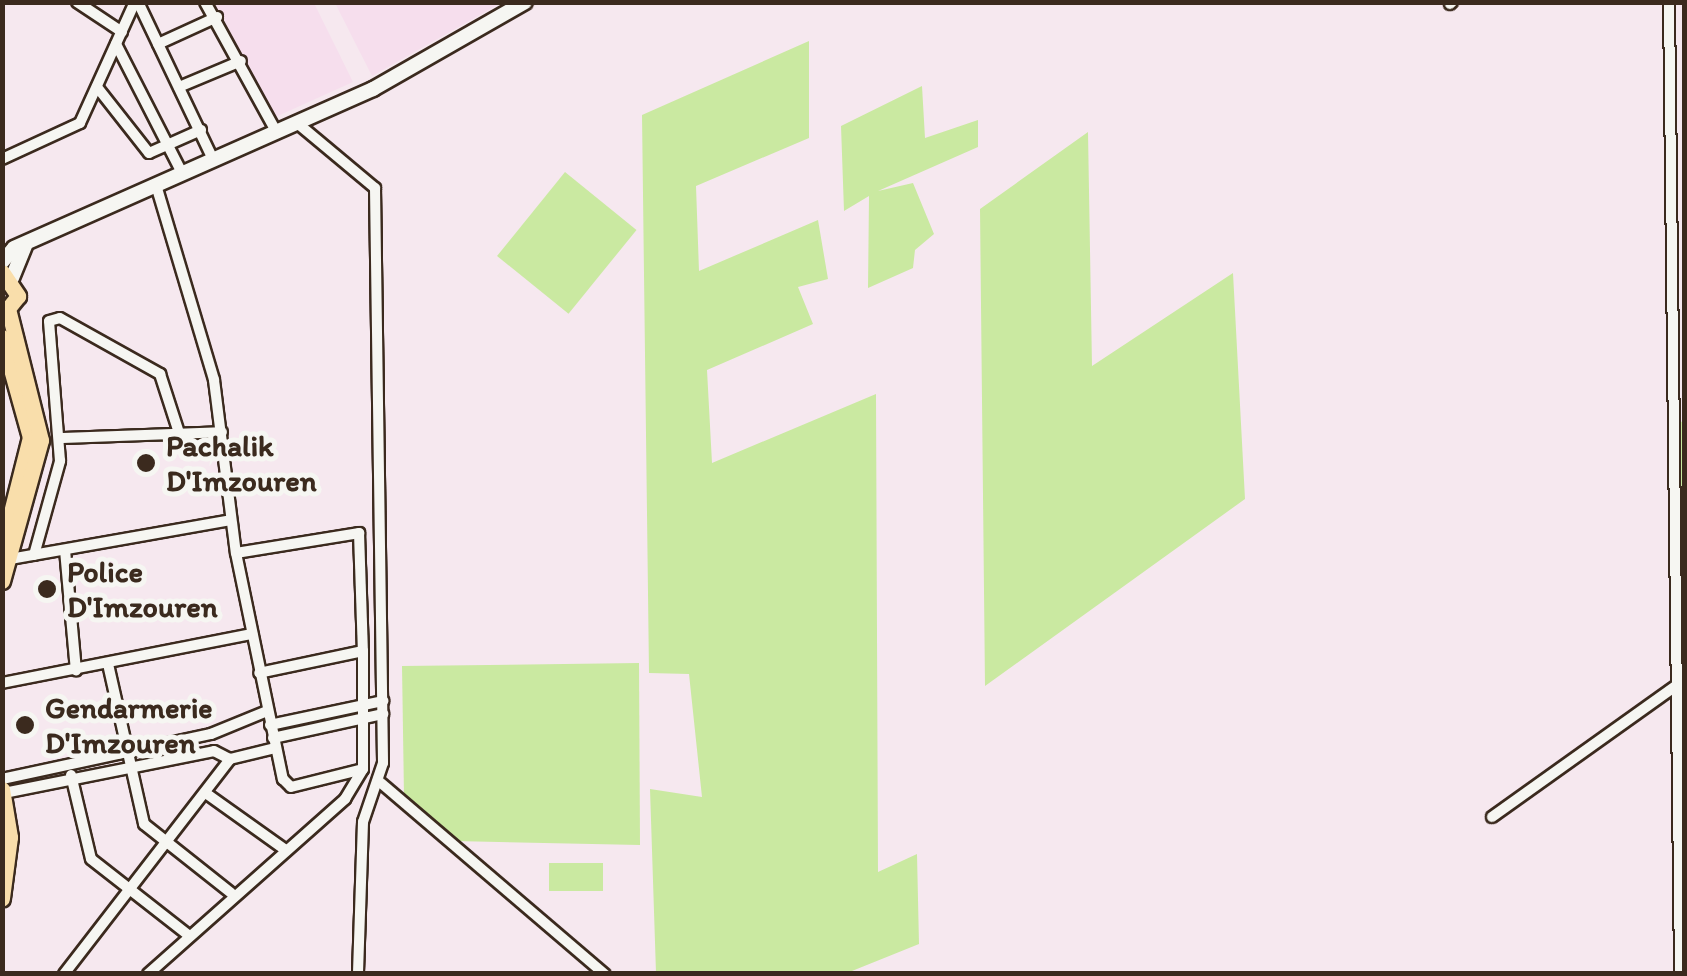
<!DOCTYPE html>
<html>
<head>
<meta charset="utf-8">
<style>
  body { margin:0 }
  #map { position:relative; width:1687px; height:976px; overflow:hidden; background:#f6e8ef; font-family:Itim,sans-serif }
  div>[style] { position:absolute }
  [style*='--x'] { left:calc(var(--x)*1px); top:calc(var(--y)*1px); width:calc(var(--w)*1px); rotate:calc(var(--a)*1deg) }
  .built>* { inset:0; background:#f6deed }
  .green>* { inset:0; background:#cae9a1; transform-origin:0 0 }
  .roads { filter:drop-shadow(2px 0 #3b2a1e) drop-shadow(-2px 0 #3b2a1e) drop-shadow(0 2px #3b2a1e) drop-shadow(0 -2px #3b2a1e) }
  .minor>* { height:10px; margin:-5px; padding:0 5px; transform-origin:5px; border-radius:5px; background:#f6f6f2 }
  .secondary>* { height:14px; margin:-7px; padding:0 7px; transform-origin:7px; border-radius:7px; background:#f6f6f2 }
  .trunk>* { height:15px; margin:-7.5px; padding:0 7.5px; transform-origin:7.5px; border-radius:7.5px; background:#f9deab }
  .dots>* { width:28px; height:28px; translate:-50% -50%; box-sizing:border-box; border:5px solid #f6f6f2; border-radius:50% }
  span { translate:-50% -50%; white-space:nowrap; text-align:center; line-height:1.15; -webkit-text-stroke:10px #f6f6f2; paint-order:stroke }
  .poi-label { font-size:30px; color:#3b2a1e; font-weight:700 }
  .left { translate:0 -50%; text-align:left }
  .frame { position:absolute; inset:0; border:5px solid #3b2a1e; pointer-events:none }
</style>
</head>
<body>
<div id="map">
  <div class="built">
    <div style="clip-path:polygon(205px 3px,314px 3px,353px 82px,271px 119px)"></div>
    <div style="clip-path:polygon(335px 3px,501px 3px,372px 76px)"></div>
  </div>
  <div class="green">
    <div style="clip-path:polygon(809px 41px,809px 138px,696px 186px,699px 271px,818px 220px,828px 279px,798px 287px,813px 324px,707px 370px,712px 463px,876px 394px,878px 872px,917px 854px,919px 944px,847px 973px,656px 973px,650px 789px,702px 797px,689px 674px,649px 673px,642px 115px)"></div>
    <div style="clip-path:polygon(922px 86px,925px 138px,978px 120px,978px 147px,878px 191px,913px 183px,934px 234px,915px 250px,913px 268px,868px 288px,869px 196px,844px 211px,841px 126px)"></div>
    <div style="clip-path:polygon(1088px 132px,1092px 366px,1233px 273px,1245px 499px,985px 686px,980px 209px)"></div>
    <div style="left:565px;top:172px;width:92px;height:108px;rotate:39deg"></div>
    <div style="clip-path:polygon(1684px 420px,1684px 735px,1678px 739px,1674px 427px)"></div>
    <div style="clip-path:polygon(639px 663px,640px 845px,454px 841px,404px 796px,402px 666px)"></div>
    <div style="left:603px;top:863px;width:28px;height:54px;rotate:90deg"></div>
  </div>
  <div class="roads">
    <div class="minor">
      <div style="--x:77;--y:2;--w:54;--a:33.7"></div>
      <div style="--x:138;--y:2;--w:174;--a:64.5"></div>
      <div style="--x:205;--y:2;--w:147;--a:61.2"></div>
      <div style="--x:1669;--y:2;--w:972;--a:89.35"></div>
      <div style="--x:1450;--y:4;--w:3;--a:-45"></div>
      <div style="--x:116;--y:44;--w:145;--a:62.9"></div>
      <div style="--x:158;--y:44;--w:65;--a:-24.6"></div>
      <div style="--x:97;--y:87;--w:84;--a:51.8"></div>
      <div style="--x:149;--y:153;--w:57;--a:-23.9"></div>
      <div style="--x:179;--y:87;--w:67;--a:-22.8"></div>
      <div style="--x:296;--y:122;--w:103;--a:39.9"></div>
      <div style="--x:375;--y:188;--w:575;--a:89.2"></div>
      <div style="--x:383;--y:763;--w:62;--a:108.7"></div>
      <div style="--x:363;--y:822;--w:152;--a:91.9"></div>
      <div style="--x:2;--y:159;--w:86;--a:-24.8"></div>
      <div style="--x:80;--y:123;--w:133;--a:-65.6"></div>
      <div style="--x:156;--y:185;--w:203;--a:73.4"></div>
      <div style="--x:214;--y:380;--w:174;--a:82.8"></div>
      <div style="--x:236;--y:553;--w:231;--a:78.3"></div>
      <div style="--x:283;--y:779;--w:11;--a:45"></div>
      <div style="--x:291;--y:787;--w:74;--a:-14"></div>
      <div style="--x:61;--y:438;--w:161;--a:-2.1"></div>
      <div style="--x:65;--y:550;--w:121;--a:84.8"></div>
      <div style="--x:236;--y:553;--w:125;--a:-9.2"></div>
      <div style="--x:359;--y:533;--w:118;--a:88.1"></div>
      <div style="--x:34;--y:555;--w:98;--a:-74.5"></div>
      <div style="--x:60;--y:461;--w:140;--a:-94.5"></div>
      <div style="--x:49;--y:321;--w:11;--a:-15"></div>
      <div style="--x:60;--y:318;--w:115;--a:29.2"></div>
      <div style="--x:160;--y:374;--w:62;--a:72.1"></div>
      <div style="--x:10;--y:559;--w:224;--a:-10"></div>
      <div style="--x:108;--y:664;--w:164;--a:77.3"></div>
      <div style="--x:144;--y:824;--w:111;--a:38.4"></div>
      <div style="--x:2;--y:683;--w:255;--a:-11.1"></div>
      <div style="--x:270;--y:725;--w:116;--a:-12"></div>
      <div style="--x:273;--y:738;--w:113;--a:-12.3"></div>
      <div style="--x:71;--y:775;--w:86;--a:76.6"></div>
      <div style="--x:91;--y:859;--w:122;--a:38"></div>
      <div style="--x:2;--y:779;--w:214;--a:-12.2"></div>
      <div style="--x:211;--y:734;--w:61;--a:-22.3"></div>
      <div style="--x:381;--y:783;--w:294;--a:40.5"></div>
      <div style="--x:4;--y:793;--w:214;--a:-11.3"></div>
      <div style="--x:214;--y:751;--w:18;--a:27"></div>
      <div style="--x:230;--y:759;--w:46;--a:-13.7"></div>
      <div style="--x:207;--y:794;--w:95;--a:35.5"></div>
      <div style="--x:1492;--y:817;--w:232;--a:-35.5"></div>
      <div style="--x:64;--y:974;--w:272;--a:-52.3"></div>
      <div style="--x:148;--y:974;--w:264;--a:-41.6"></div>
      <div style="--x:345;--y:799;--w:35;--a:-59"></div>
      <div style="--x:363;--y:769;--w:118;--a:-90"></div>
      <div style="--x:363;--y:651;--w:106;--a:168.1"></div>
    </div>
    <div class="secondary">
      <div style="--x:2;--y:262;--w:18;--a:-49"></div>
      <div style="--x:14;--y:248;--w:393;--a:-23.9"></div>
      <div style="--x:373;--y:89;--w:175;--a:-29.8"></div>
      <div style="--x:12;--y:278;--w:35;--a:-68"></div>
    </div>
    <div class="trunk">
      <div style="--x:2;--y:272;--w:29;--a:56"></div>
      <div style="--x:18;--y:296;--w:26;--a:129"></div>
      <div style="--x:2;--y:337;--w:104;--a:74.4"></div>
      <div style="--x:30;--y:437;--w:114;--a:104.2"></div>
      <div style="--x:2;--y:581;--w:146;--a:-74.5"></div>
      <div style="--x:41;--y:440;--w:131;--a:-104.1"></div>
      <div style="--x:2;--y:789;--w:49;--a:80.5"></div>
      <div style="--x:10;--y:837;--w:62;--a:97.5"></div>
    </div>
  </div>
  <div class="dots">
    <div style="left:146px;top:463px;background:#3b2a1e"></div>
    <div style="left:47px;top:589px;background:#3b2a1e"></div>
    <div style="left:25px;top:725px;background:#3b2a1e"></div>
  </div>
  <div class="poi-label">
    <span class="left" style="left:166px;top:463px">Pachalik<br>D'Imzouren</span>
    <span class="left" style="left:67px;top:589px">Police<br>D'Imzouren</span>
    <span class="left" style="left:45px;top:725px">Gendarmerie<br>D'Imzouren</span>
  </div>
  <div class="frame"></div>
</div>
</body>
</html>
